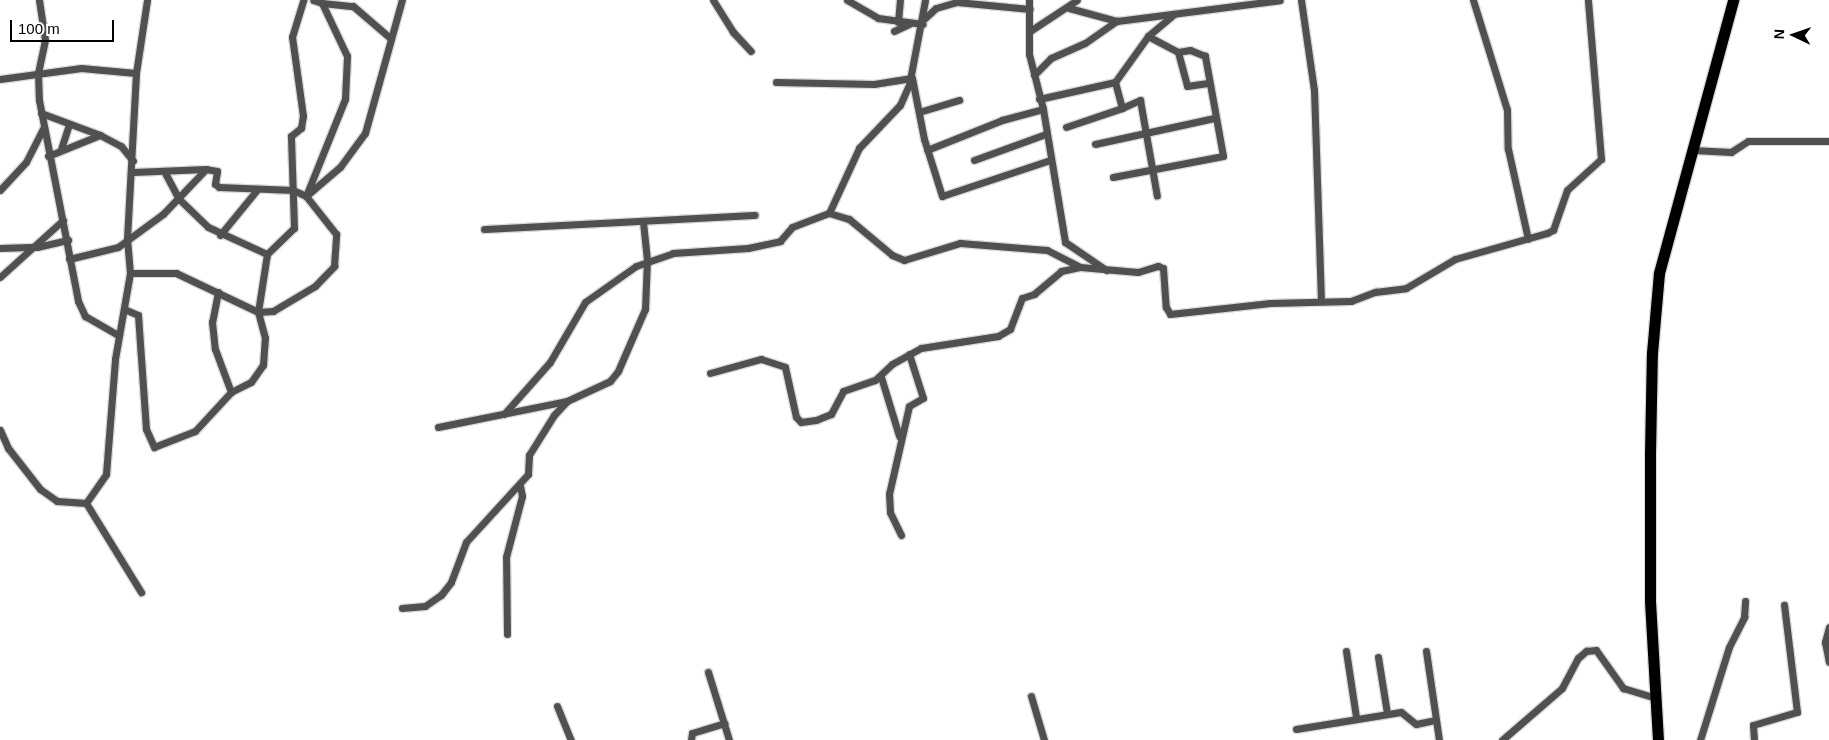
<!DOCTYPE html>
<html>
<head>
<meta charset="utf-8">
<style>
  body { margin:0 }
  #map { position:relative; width:1829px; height:740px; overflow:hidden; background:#fff; font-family:Helvetica,sans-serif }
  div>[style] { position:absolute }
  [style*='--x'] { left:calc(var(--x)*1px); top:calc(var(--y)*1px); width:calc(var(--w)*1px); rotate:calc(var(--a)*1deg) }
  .roads { filter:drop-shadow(1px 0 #dbdbdb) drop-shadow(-1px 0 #dbdbdb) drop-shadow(0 1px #dbdbdb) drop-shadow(0 -1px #dbdbdb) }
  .street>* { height:7px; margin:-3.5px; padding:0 3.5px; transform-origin:3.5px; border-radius:3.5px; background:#505050 }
  .primary>* { height:11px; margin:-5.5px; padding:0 5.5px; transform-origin:5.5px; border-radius:5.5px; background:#000 }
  span { translate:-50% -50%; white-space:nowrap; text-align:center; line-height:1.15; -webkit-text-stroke:4px #fff; paint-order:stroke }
  .north { position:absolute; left:1769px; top:10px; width:50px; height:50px; -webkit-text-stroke:4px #fff; paint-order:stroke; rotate:273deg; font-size:14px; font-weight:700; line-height:20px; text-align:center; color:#000 }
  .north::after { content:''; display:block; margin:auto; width:18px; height:22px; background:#000; clip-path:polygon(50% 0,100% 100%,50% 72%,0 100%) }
  .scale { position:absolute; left:10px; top:20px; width:104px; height:22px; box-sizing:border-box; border:2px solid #000; border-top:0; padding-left:6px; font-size:15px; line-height:18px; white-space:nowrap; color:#000; -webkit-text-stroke:4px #fff; paint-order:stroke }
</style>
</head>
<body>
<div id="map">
  <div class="roads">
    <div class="street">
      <div style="--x:39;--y:0;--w:40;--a:81.5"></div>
      <div style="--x:45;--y:40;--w:35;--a:102"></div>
      <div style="--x:38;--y:74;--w:26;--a:88"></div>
      <div style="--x:39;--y:100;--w:205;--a:79"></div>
      <div style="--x:78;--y:301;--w:17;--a:65"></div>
      <div style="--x:85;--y:316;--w:39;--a:30"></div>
      <div style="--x:713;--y:0;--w:38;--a:58"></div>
      <div style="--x:733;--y:32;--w:26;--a:47"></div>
      <div style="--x:847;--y:0;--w:36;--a:30"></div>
      <div style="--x:878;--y:18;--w:45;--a:7.6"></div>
      <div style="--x:1029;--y:0;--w:54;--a:90"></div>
      <div style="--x:1029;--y:54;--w:57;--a:75.7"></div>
      <div style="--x:1043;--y:109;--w:135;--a:80.6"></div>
      <div style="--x:1065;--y:242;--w:50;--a:34.3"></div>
      <div style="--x:1301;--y:0;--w:91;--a:81.8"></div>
      <div style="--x:1314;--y:90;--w:210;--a:88.1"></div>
      <div style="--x:1473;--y:0;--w:115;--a:72.8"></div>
      <div style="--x:1507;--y:110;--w:39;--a:89"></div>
      <div style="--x:1508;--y:149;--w:92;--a:77.5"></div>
      <div style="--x:322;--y:3;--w:31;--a:6"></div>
      <div style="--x:353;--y:6;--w:48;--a:40.7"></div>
      <div style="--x:1069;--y:8;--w:50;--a:15.2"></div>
      <div style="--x:924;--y:19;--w:16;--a:-43"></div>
      <div style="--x:936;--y:8;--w:22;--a:-16"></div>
      <div style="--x:957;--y:2;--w:73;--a:5.5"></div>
      <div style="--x:898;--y:22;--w:22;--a:-85"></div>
      <div style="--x:894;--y:31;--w:17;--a:-25"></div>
      <div style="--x:1030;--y:31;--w:56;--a:-33.4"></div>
      <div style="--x:1178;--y:52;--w:35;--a:75"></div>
      <div style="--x:1187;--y:86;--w:21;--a:-8"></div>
      <div style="--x:1034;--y:75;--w:24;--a:-45"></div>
      <div style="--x:1051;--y:58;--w:37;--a:-24"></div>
      <div style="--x:1085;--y:43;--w:39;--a:-35"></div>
      <div style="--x:1117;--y:21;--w:164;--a:-7.3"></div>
      <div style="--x:0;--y:79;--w:82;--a:-7.7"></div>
      <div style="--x:81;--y:68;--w:55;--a:5.2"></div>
      <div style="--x:776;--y:82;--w:98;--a:1.2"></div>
      <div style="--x:874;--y:84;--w:38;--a:-9"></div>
      <div style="--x:912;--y:78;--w:62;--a:78.9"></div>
      <div style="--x:924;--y:139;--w:60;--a:72.5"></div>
      <div style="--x:942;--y:196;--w:114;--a:-18.4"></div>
      <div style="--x:1115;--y:82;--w:27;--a:75"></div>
      <div style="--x:1122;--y:108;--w:20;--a:-24"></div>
      <div style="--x:1140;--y:100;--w:97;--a:80"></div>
      <div style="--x:1039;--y:99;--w:78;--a:-12.6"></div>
      <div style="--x:1115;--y:82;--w:57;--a:-54.3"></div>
      <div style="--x:1148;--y:36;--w:34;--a:-40"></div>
      <div style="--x:919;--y:112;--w:42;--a:-16.7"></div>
      <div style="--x:41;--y:113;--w:63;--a:20.4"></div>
      <div style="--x:100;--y:135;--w:24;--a:28"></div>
      <div style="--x:121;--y:146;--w:19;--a:51"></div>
      <div style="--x:1066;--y:127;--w:59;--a:-18.7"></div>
      <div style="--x:1095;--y:144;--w:122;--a:-12.3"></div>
      <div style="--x:61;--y:149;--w:26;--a:-72"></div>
      <div style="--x:927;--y:150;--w:81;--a:-21.8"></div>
      <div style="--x:1002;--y:120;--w:42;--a:-15"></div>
      <div style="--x:1693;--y:150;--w:38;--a:3"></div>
      <div style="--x:1731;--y:152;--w:20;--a:-33"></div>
      <div style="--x:1748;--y:141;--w:81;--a:0"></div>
      <div style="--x:48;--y:156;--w:56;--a:-22"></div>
      <div style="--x:974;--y:160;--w:77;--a:-19.9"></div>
      <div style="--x:164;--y:171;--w:32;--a:62"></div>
      <div style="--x:179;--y:199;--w:40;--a:44"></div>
      <div style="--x:208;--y:227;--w:65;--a:24.6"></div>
      <div style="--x:1113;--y:177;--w:112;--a:-10.8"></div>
      <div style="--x:1223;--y:156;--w:102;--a:-100.2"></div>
      <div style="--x:1205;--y:56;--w:16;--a:-158"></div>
      <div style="--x:1190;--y:50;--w:12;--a:171"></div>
      <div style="--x:1178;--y:52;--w:34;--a:-152"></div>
      <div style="--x:0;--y:190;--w:38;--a:-47"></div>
      <div style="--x:26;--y:162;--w:38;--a:-63"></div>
      <div style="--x:306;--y:196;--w:45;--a:-40.5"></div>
      <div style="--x:340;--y:167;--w:42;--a:-53.7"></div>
      <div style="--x:365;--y:133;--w:138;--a:-74.5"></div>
      <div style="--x:306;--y:196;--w:105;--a:-68.1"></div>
      <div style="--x:345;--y:99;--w:43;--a:-87.3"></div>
      <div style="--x:347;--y:56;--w:59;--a:-115.3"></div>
      <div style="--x:322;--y:3;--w:9;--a:-162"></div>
      <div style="--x:829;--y:213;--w:21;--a:17"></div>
      <div style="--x:849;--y:219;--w:56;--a:39.9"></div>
      <div style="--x:892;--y:255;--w:13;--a:23"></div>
      <div style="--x:904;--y:260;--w:59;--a:-16.9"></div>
      <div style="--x:960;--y:243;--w:87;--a:4.6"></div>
      <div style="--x:1047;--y:250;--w:37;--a:27"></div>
      <div style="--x:484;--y:229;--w:271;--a:-3"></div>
      <div style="--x:220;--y:235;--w:57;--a:-50.7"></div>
      <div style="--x:0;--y:248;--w:37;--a:-2"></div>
      <div style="--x:37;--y:247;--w:32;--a:-13"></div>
      <div style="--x:69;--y:259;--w:50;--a:-13.8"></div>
      <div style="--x:118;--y:247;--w:56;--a:-36.3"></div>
      <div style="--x:163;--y:214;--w:62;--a:-46.3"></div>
      <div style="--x:130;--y:273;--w:46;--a:0"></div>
      <div style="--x:176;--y:273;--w:91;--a:25.4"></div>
      <div style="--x:258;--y:312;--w:15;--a:-4"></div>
      <div style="--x:273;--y:311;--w:49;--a:-30.8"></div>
      <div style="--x:315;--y:286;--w:28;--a:-46"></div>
      <div style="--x:334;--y:266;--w:32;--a:-86"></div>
      <div style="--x:336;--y:234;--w:48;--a:-128.3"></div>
      <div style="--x:306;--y:196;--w:14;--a:-155"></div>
      <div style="--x:293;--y:190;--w:74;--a:-177.7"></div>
      <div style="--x:219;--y:187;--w:5;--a:-143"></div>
      <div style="--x:215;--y:184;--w:13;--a:-81"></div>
      <div style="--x:217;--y:171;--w:11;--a:-170"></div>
      <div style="--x:206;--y:169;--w:73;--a:177.6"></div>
      <div style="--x:0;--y:277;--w:85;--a:-42.1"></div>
      <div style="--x:218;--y:292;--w:31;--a:101"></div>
      <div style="--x:212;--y:322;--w:27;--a:84"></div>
      <div style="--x:215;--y:349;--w:46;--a:69.6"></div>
      <div style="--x:124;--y:309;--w:15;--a:23"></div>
      <div style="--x:138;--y:315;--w:114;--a:86"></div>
      <div style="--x:146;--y:429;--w:20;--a:66"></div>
      <div style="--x:154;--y:447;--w:44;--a:-21.3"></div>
      <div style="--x:195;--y:431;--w:53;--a:-47.3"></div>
      <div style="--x:231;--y:392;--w:22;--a:-27"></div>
      <div style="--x:251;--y:382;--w:21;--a:-55"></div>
      <div style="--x:263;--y:365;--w:27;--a:-86"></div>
      <div style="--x:265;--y:338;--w:27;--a:-105"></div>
      <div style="--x:258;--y:312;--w:59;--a:-81.2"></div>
      <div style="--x:267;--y:254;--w:37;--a:-44"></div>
      <div style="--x:294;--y:228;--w:92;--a:-91.9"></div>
      <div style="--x:291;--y:136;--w:13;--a:-39"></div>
      <div style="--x:301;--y:128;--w:12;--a:-81"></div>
      <div style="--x:303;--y:116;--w:80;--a:-97.9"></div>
      <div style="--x:292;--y:37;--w:39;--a:-73"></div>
      <div style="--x:710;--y:373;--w:53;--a:-15.4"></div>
      <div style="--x:761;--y:359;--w:25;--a:18"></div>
      <div style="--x:785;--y:367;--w:51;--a:77.6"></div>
      <div style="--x:796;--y:417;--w:7;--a:45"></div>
      <div style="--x:801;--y:422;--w:15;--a:-8"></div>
      <div style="--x:816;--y:420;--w:16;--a:-22"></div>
      <div style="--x:831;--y:414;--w:26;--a:-62"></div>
      <div style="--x:843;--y:391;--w:34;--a:-19"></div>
      <div style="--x:875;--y:380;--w:23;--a:-43"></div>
      <div style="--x:892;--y:364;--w:33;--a:-29"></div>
      <div style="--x:921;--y:348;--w:78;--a:-8.9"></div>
      <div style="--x:998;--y:336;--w:14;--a:-30"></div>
      <div style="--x:1010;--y:329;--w:33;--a:-69"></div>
      <div style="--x:1022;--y:298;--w:13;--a:-18"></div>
      <div style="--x:1034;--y:294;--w:35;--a:-40"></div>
      <div style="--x:1061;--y:271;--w:19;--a:-12"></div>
      <div style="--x:1080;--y:267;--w:58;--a:4.9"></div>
      <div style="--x:1138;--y:272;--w:21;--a:-17"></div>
      <div style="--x:1158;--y:266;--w:5;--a:22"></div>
      <div style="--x:1163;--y:268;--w:39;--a:86"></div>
      <div style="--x:1166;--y:307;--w:8;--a:60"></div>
      <div style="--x:1170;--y:314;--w:101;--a:-6.3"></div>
      <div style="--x:1270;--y:303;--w:81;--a:-1.4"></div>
      <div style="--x:1351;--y:301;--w:26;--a:-21"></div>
      <div style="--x:1375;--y:292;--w:31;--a:-7"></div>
      <div style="--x:1406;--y:288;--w:57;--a:-30.6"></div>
      <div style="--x:1455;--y:259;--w:96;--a:-15.8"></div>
      <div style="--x:1547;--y:233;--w:7;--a:-27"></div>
      <div style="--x:1553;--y:230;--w:42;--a:-70.7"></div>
      <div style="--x:1567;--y:190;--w:46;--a:-42.4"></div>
      <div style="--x:1601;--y:159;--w:160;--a:-94.7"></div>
      <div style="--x:881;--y:377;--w:62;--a:73"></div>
      <div style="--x:504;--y:414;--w:69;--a:-48.5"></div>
      <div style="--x:550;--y:362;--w:69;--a:-59.7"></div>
      <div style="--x:585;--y:302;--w:62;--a:-35.2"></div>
      <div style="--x:636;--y:266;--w:39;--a:-19"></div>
      <div style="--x:673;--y:253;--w:75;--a:-3.8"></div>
      <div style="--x:748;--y:248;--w:33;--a:-12"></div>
      <div style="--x:780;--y:241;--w:18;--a:-49"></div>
      <div style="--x:792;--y:227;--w:40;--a:-21"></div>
      <div style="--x:829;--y:213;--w:72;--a:-65.2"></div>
      <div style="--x:859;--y:148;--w:59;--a:-46.4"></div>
      <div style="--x:900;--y:105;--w:22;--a:-66"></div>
      <div style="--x:909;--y:85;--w:86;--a:-79.3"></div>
      <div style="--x:438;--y:427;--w:132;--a:-11.4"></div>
      <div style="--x:0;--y:430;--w:20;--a:66"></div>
      <div style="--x:8;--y:448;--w:52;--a:52"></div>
      <div style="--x:40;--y:489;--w:21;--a:35"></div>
      <div style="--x:57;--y:501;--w:29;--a:4"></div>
      <div style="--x:86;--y:503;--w:105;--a:58.3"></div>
      <div style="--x:86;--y:503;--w:35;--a:-55"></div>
      <div style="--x:106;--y:474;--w:115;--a:-85.5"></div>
      <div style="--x:115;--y:359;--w:87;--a:-80.1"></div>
      <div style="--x:130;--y:273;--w:34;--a:-95"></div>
      <div style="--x:127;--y:239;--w:166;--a:-86.9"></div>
      <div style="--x:136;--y:73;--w:74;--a:-81.4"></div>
      <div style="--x:901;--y:535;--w:25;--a:-116"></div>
      <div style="--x:890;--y:512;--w:18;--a:-93"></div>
      <div style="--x:889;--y:494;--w:90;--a:-77.2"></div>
      <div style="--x:909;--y:406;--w:16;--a:-30"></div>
      <div style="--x:923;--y:398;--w:46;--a:-107.7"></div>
      <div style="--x:402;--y:608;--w:23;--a:-5"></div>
      <div style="--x:425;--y:606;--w:19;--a:-35"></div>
      <div style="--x:441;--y:595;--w:16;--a:-52"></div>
      <div style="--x:451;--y:582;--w:43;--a:-69.4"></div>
      <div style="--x:466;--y:542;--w:92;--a:-47.6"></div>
      <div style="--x:528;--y:474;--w:19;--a:-87"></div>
      <div style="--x:529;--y:455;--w:47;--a:-58"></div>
      <div style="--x:554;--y:415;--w:19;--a:-47"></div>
      <div style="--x:567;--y:401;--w:47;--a:-24.9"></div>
      <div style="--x:610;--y:381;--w:13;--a:-51"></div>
      <div style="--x:618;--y:371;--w:68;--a:-66.5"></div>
      <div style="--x:645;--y:309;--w:49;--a:-87.7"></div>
      <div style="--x:647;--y:260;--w:37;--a:-96"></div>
      <div style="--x:1829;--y:627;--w:16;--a:105"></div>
      <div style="--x:1825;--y:642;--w:20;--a:79"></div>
      <div style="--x:507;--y:634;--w:77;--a:-90.7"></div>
      <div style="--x:506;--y:557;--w:63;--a:-75.3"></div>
      <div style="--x:522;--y:496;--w:10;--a:-101"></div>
      <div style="--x:1346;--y:651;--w:67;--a:81.4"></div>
      <div style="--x:1426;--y:651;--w:90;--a:81.7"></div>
      <div style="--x:1378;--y:657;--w:57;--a:80.9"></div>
      <div style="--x:708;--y:672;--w:71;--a:72.8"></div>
      <div style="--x:1031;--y:696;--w:46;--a:73.5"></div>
      <div style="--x:557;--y:706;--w:37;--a:68"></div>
      <div style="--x:1296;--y:729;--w:106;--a:-9.2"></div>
      <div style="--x:1401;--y:712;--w:19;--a:39"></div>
      <div style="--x:1416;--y:724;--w:19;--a:-12"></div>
      <div style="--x:691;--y:740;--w:7;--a:-82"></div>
      <div style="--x:692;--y:733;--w:34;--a:-17"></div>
      <div style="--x:1502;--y:740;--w:79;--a:-40.9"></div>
      <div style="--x:1562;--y:688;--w:34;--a:-62"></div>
      <div style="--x:1578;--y:658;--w:11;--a:-41"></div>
      <div style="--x:1586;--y:651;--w:10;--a:-6"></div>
      <div style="--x:1596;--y:650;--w:47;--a:54.6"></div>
      <div style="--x:1623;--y:688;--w:34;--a:17"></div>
      <div style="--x:1700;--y:740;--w:97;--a:-72.7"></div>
      <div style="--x:1729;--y:647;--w:34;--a:-63"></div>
      <div style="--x:1744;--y:617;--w:16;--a:-86"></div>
      <div style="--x:1754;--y:740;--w:15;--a:-94"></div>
      <div style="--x:1753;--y:725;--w:46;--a:-16.5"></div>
      <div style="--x:1797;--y:712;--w:108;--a:-96.9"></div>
    </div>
    <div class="primary">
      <div style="--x:1658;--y:740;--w:140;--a:-93.3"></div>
      <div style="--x:1650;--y:600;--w:147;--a:-90"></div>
      <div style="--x:1650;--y:453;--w:100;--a:-88.9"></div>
      <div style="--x:1652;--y:353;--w:80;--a:-85"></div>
      <div style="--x:1659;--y:273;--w:283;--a:-74.8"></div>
    </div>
  </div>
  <div class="north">N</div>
  <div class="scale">100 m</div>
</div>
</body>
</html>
